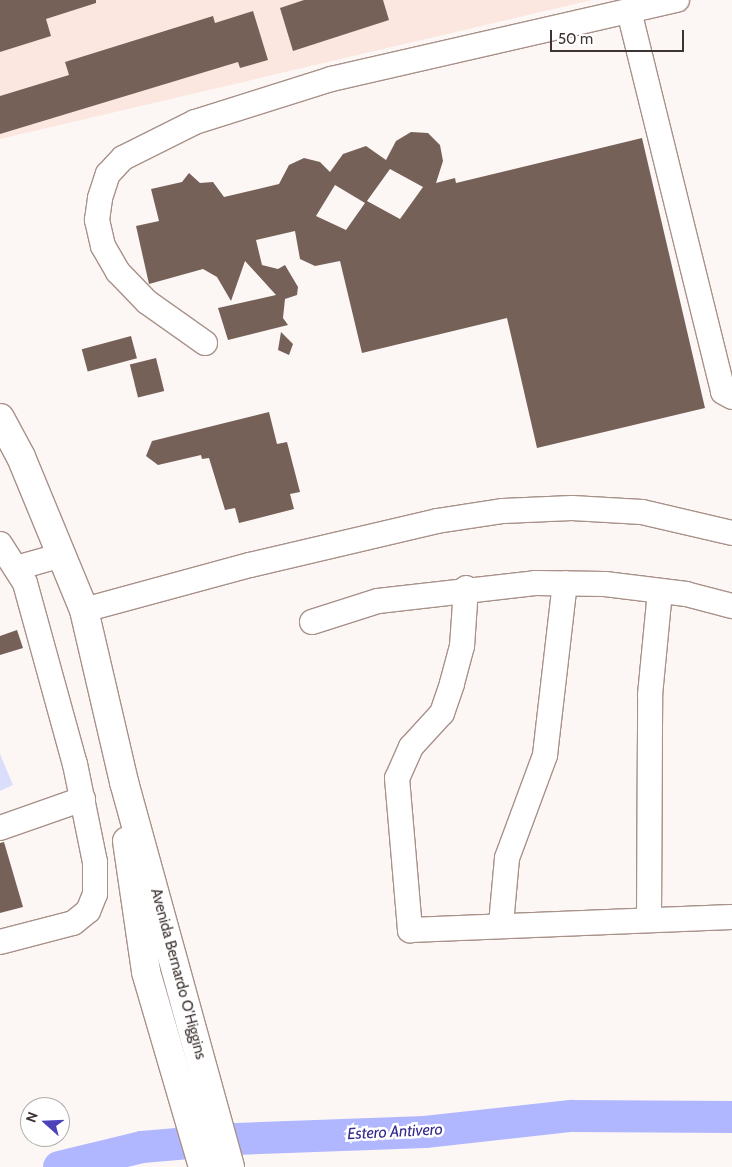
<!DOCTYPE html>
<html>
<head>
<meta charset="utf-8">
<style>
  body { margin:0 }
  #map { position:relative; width:732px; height:1167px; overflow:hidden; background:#fcf7f5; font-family:Cabin,sans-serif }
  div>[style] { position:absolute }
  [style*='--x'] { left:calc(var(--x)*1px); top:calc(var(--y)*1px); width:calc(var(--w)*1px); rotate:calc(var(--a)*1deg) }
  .built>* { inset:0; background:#fbe7df }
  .green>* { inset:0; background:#dadefa }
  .river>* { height:32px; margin:-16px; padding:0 16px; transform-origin:16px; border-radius:16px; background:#b1b7fe }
  .building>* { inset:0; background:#766159; transform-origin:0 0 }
  .roads { filter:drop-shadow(1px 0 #a89189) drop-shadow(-1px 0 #a89189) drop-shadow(0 1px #a89189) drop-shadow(0 -1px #a89189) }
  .minor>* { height:24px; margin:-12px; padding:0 12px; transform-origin:12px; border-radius:12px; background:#fff }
  .major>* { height:28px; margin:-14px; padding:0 14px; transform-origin:14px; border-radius:14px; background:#fff }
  span { translate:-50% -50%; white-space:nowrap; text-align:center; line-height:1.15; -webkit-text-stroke:5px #fff; paint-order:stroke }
  .street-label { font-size:15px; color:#3d3330 }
  .water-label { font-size:16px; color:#342b8c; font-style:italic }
  .north { position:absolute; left:20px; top:1097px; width:50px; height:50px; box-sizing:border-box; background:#fff; border:1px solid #b1adac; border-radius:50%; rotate:290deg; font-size:14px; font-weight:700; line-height:20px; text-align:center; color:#3d3330 }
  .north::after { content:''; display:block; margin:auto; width:18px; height:22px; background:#4c43ba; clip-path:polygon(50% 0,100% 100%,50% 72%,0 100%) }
  .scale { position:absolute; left:550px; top:30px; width:134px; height:22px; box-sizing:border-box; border:2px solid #3d3330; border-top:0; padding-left:6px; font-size:15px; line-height:18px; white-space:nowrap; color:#3d3330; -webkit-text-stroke:4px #fff; paint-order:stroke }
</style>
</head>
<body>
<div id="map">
  <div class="built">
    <div style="clip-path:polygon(0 0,592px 0,0 139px)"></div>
  </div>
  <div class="green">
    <div style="clip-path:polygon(0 754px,13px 785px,0 791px)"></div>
  </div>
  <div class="river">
    <div style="--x:59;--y:1167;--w:85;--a:-13.5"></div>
    <div style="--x:142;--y:1147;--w:94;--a:-4.9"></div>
    <div style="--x:236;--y:1139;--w:189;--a:-2.1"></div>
    <div style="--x:425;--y:1132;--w:147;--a:-6.3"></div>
    <div style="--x:571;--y:1116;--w:161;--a:0.4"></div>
  </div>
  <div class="building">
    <div style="clip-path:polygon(0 0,96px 0,96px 3px,46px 19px,51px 36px,0 52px)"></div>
    <div style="clip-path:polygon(304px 0,383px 0,389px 20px,293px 51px,280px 8px)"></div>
    <div style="clip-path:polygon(253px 11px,268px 60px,240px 68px,238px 62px,0 134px,0 96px,69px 75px,65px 62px,213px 16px,215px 23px)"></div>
    <div style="clip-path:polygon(evenodd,411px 132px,428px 133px,440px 145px,443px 161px,436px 183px,455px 178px,456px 183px,642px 138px,705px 408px,537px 448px,507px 318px,362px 353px,340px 261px,315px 266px,300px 259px,295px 231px,256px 240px,262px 265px,278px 269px,285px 265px,298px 287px,297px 295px,285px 299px,283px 318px,288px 325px,228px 340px,218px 308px,276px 295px,245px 261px,231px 301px,217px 277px,203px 269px,149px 284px,136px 226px,159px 221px,151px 189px,182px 182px,189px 173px,200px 183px,213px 182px,224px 197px,279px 184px,289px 165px,304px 158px,320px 162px,330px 172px,343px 154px,366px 146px,386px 160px,396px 141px,411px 132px,390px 169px,423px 187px,400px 219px,367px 201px,390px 169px,411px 132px,335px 185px,365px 203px,346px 230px,316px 216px,335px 185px)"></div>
    <div style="clip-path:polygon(281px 332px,293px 344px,289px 355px,278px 350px)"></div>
    <div style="left:131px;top:336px;width:23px;height:51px;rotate:75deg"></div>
    <div style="left:156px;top:358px;width:34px;height:27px;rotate:76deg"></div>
    <div style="clip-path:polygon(269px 412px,277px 444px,287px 442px,300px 492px,290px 494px,294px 509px,239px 523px,235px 508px,225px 510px,209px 458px,202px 459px,201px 455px,158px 465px,146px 456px,152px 441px)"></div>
    <div style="clip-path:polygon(17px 630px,23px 648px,0 655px,0 636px)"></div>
    <div style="clip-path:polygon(4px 842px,23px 907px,0 913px,0 843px)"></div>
  </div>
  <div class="roads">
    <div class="minor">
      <div style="--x:629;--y:11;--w:392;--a:76.1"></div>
      <div style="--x:723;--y:392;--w:10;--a:29"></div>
      <div style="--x:205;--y:343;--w:71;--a:-144.7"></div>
      <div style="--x:147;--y:302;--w:42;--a:-134"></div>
      <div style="--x:118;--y:272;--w:30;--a:-120"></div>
      <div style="--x:103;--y:246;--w:27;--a:-103"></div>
      <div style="--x:97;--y:220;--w:22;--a:-82"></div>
      <div style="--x:100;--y:198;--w:25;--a:-72"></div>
      <div style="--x:108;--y:174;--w:22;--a:-47"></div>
      <div style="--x:123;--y:158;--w:80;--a:-26.6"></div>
      <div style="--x:195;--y:122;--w:143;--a:-17.5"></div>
      <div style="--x:331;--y:79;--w:355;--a:-12.9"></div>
      <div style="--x:0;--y:544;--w:46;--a:57.3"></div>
      <div style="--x:25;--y:583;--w:188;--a:74.6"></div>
      <div style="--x:75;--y:764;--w:100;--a:78.5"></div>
      <div style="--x:95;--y:862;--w:32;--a:90"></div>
      <div style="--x:95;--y:894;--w:18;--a:112"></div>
      <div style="--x:88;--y:911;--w:19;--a:141"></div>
      <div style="--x:73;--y:923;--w:75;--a:165.4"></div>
      <div style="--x:16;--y:568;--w:48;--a:-15.8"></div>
      <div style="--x:466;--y:588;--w:58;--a:93.9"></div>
      <div style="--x:462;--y:646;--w:39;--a:105"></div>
      <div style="--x:452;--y:684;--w:31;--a:109"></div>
      <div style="--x:442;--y:713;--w:46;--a:132.4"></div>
      <div style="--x:411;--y:747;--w:34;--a:114"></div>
      <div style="--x:397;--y:778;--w:153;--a:85.1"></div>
      <div style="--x:410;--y:930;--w:322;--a:-2.3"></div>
      <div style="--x:84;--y:610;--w:172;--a:-15.2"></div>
      <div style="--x:250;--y:565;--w:192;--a:-13.2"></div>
      <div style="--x:437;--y:521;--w:67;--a:-8.6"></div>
      <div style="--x:503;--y:511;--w:69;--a:-2.5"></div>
      <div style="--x:572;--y:508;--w:70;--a:3.3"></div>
      <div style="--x:642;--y:512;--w:92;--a:13.1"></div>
      <div style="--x:312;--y:622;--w:69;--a:-17.7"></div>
      <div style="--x:378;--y:601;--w:158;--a:-6.5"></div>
      <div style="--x:535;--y:583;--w:70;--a:0.8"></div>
      <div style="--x:605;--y:584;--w:82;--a:7"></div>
      <div style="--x:686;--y:594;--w:48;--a:14.6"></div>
      <div style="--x:0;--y:828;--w:88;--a:-19.3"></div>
      <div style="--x:649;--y:919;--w:224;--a:-89.7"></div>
      <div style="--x:650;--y:695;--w:104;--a:-84.5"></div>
      <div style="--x:501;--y:924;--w:66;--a:-84.8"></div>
      <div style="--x:507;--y:858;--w:110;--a:-69.7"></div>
      <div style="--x:545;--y:755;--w:173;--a:-83.4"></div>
    </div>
    <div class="major">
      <div style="--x:0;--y:418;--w:44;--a:61.7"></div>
      <div style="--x:21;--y:457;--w:165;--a:67.6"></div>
      <div style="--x:84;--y:610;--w:177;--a:76.9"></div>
      <div style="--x:124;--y:782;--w:399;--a:74.6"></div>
      <div style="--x:127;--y:841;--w:132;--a:81.7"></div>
      <div style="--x:146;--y:972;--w:203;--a:73.7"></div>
    </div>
  </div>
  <div class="street-label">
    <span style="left:178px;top:974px;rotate:75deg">Avenida Bernardo O'Higgins</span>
  </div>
  <div class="water-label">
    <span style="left:395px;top:1132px;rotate:-3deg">Estero Antivero</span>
  </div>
  <div class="north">N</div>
  <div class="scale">50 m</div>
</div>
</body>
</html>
